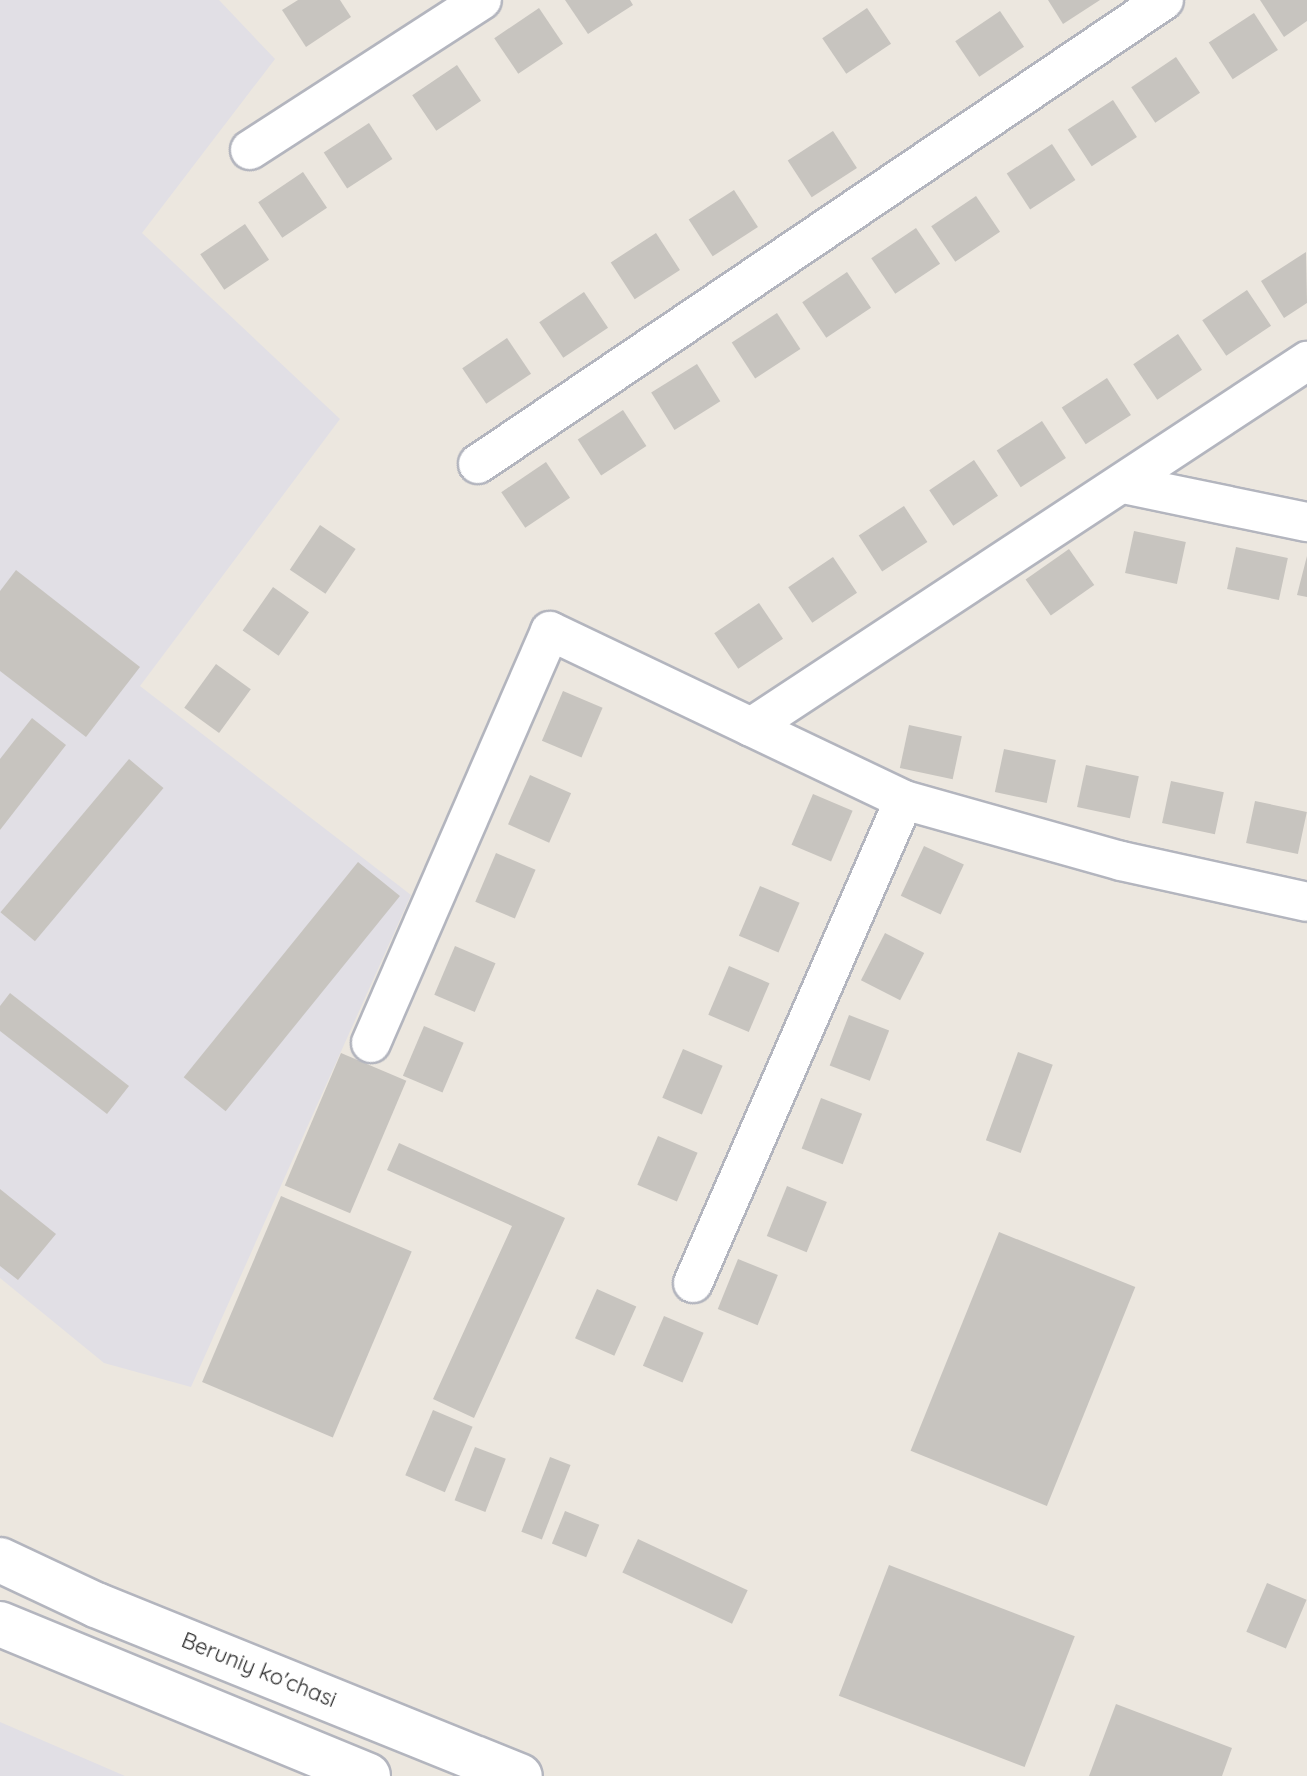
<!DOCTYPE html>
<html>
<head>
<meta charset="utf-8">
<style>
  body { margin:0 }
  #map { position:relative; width:1307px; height:1776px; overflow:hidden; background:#ece7df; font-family:Quicksand,sans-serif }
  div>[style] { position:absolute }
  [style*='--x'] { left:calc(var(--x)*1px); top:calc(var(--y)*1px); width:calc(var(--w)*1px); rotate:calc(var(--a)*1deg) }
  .industrial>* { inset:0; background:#e1dfe5 }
  .building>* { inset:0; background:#c7c4bf; transform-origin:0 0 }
  .roads { filter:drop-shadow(2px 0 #b3b5be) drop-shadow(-2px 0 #b3b5be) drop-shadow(0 2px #b3b5be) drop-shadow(0 -2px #b3b5be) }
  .street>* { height:38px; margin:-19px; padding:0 19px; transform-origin:19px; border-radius:19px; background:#fff }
  .secondary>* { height:44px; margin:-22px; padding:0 22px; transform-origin:22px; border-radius:22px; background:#fff }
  span { translate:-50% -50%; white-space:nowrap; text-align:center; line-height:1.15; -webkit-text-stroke:6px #fff; paint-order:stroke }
  .street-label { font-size:22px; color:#2c2c2c }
</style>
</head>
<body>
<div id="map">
  <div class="industrial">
    <div style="clip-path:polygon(0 0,219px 0,275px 59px,142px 233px,340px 419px,140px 686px,411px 895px,191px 1387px,104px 1363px,0 1278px)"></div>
    <div style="clip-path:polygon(0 1722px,125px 1776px,0 1776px)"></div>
  </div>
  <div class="building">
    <div style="clip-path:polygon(298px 0,340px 0,351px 17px,306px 47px,282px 10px)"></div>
    <div style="clip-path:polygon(565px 0,630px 0,633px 5px,588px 34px)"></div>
    <div style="clip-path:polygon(1048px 0,1100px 0,1063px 24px)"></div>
    <div style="clip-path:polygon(1260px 0,1307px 0,1307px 21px,1284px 37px)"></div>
    <div style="left:539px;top:8px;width:43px;height:54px;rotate:56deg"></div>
    <div style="left:867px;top:8px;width:43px;height:54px;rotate:56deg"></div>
    <div style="left:1000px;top:11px;width:43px;height:54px;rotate:56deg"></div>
    <div style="left:1254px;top:13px;width:44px;height:54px;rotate:57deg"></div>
    <div style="left:1176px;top:57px;width:43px;height:54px;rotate:56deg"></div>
    <div style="left:457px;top:65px;width:43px;height:54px;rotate:56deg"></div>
    <div style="left:1113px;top:100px;width:44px;height:54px;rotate:57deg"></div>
    <div style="left:369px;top:123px;width:43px;height:54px;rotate:57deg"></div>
    <div style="left:833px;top:131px;width:44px;height:54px;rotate:57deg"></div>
    <div style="left:1052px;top:144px;width:43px;height:54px;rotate:57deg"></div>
    <div style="left:303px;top:172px;width:43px;height:54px;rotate:56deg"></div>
    <div style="left:734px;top:190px;width:44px;height:54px;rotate:57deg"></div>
    <div style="left:976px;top:196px;width:43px;height:54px;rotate:56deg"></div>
    <div style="left:245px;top:224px;width:43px;height:54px;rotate:56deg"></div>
    <div style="left:916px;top:228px;width:43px;height:54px;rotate:56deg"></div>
    <div style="left:656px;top:233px;width:44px;height:54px;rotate:57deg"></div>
    <div style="clip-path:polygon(1306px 252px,1307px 303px,1284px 318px,1261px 281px)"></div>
    <div style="left:847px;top:272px;width:43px;height:54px;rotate:56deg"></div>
    <div style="left:1247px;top:290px;width:43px;height:54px;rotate:56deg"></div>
    <div style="left:584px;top:292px;width:43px;height:54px;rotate:56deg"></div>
    <div style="left:777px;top:313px;width:43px;height:54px;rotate:57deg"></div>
    <div style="left:1178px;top:334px;width:43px;height:54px;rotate:56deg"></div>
    <div style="left:507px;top:338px;width:43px;height:54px;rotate:56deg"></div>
    <div style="left:697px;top:364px;width:44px;height:54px;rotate:58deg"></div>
    <div style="left:1107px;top:378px;width:44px;height:54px;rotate:57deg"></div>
    <div style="left:623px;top:410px;width:43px;height:54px;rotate:57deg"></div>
    <div style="left:1042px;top:421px;width:44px;height:54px;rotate:57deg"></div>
    <div style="left:974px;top:460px;width:43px;height:54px;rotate:56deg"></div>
    <div style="left:546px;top:462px;width:43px;height:54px;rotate:56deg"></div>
    <div style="left:904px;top:506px;width:43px;height:54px;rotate:57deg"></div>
    <div style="left:320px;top:525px;width:43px;height:54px;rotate:34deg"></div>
    <div style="left:1134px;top:531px;width:53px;height:43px;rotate:12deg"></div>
    <div style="left:1236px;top:547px;width:53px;height:43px;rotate:12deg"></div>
    <div style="left:1069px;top:549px;width:44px;height:53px;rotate:55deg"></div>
    <div style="clip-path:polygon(1307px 556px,1307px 597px,1297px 595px)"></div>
    <div style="left:833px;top:557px;width:43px;height:54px;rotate:56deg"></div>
    <div style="clip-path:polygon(16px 570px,140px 667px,86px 737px,0 671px,0 591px)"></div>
    <div style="left:273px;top:587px;width:44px;height:53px;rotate:35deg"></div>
    <div style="left:759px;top:603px;width:43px;height:54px;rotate:56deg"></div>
    <div style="left:216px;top:664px;width:43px;height:54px;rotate:36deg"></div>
    <div style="left:563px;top:691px;width:43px;height:54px;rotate:23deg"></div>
    <div style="clip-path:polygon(32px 718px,66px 745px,0 830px,0 759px)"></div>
    <div style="left:909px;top:725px;width:54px;height:44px;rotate:12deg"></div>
    <div style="left:1004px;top:749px;width:53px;height:44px;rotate:12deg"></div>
    <div style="left:129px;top:759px;width:45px;height:200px;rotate:40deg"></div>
    <div style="left:1086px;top:765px;width:54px;height:43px;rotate:12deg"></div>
    <div style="left:530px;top:775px;width:45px;height:54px;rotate:24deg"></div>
    <div style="left:1171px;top:781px;width:54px;height:43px;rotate:12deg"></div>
    <div style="left:813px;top:794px;width:43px;height:55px;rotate:23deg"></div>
    <div style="left:1255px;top:801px;width:53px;height:43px;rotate:12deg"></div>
    <div style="left:924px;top:846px;width:44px;height:55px;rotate:25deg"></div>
    <div style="left:496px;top:853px;width:43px;height:53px;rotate:23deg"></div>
    <div style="left:358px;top:862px;width:54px;height:277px;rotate:39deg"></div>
    <div style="left:760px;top:886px;width:43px;height:54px;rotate:23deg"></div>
    <div style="left:885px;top:933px;width:44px;height:53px;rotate:27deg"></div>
    <div style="left:455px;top:946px;width:44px;height:53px;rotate:23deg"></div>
    <div style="left:729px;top:966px;width:44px;height:53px;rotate:23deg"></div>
    <div style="clip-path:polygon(10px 993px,129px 1086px,107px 1114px,0 1031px,0 1006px)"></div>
    <div style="left:849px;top:1015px;width:43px;height:54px;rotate:21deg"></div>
    <div style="left:424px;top:1026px;width:43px;height:54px;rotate:23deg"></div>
    <div style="left:683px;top:1049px;width:43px;height:53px;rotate:23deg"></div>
    <div style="left:1018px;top:1052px;width:37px;height:94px;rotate:20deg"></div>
    <div style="left:341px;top:1053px;width:71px;height:144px;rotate:23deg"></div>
    <div style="left:821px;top:1098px;width:44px;height:54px;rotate:21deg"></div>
    <div style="left:658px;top:1136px;width:43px;height:53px;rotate:23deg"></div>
    <div style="clip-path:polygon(399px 1143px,565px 1218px,474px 1418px,433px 1399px,512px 1226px,387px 1170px)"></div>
    <div style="left:787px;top:1186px;width:43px;height:54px;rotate:22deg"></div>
    <div style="clip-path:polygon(0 1189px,56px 1234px,18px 1280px,0 1266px)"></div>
    <div style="left:281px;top:1196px;width:142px;height:202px;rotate:23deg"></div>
    <div style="left:999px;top:1232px;width:147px;height:236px;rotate:22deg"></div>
    <div style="left:738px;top:1259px;width:43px;height:54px;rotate:22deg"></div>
    <div style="left:597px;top:1289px;width:43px;height:54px;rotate:24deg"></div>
    <div style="left:664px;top:1316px;width:43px;height:54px;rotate:23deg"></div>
    <div style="left:433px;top:1410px;width:43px;height:71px;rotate:23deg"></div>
    <div style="left:475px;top:1447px;width:33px;height:57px;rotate:21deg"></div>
    <div style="left:550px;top:1457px;width:22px;height:80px;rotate:21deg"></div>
    <div style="left:565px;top:1511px;width:37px;height:35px;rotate:22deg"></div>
    <div style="left:638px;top:1539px;width:121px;height:37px;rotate:25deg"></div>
    <div style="left:889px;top:1565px;width:199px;height:140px;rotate:21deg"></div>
    <div style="left:1267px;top:1583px;width:43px;height:53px;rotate:23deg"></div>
    <div style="clip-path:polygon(1116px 1704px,1232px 1748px,1222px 1776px,1089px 1776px)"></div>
  </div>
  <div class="roads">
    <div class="street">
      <div style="--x:250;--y:150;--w:276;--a:-32.9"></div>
      <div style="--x:478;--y:464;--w:828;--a:-34.07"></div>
      <div style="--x:1123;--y:484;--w:188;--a:11.7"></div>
      <div style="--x:751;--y:727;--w:666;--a:-33.36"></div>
      <div style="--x:371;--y:1043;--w:449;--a:-66.5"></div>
      <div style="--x:550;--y:631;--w:392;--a:25.5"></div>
      <div style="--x:904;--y:800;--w:225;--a:15.7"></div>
      <div style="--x:1121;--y:861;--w:190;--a:12.4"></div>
      <div style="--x:693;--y:1283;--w:527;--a:-66.4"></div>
    </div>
    <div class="secondary">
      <div style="--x:0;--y:1560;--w:106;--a:25.1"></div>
      <div style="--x:96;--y:1605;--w:457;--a:22"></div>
      <div style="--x:0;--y:1624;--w:398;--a:22.4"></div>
    </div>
  </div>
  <div class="street-label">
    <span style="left:259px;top:1670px;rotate:22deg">Beruniy ko'chasi</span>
  </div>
</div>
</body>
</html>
